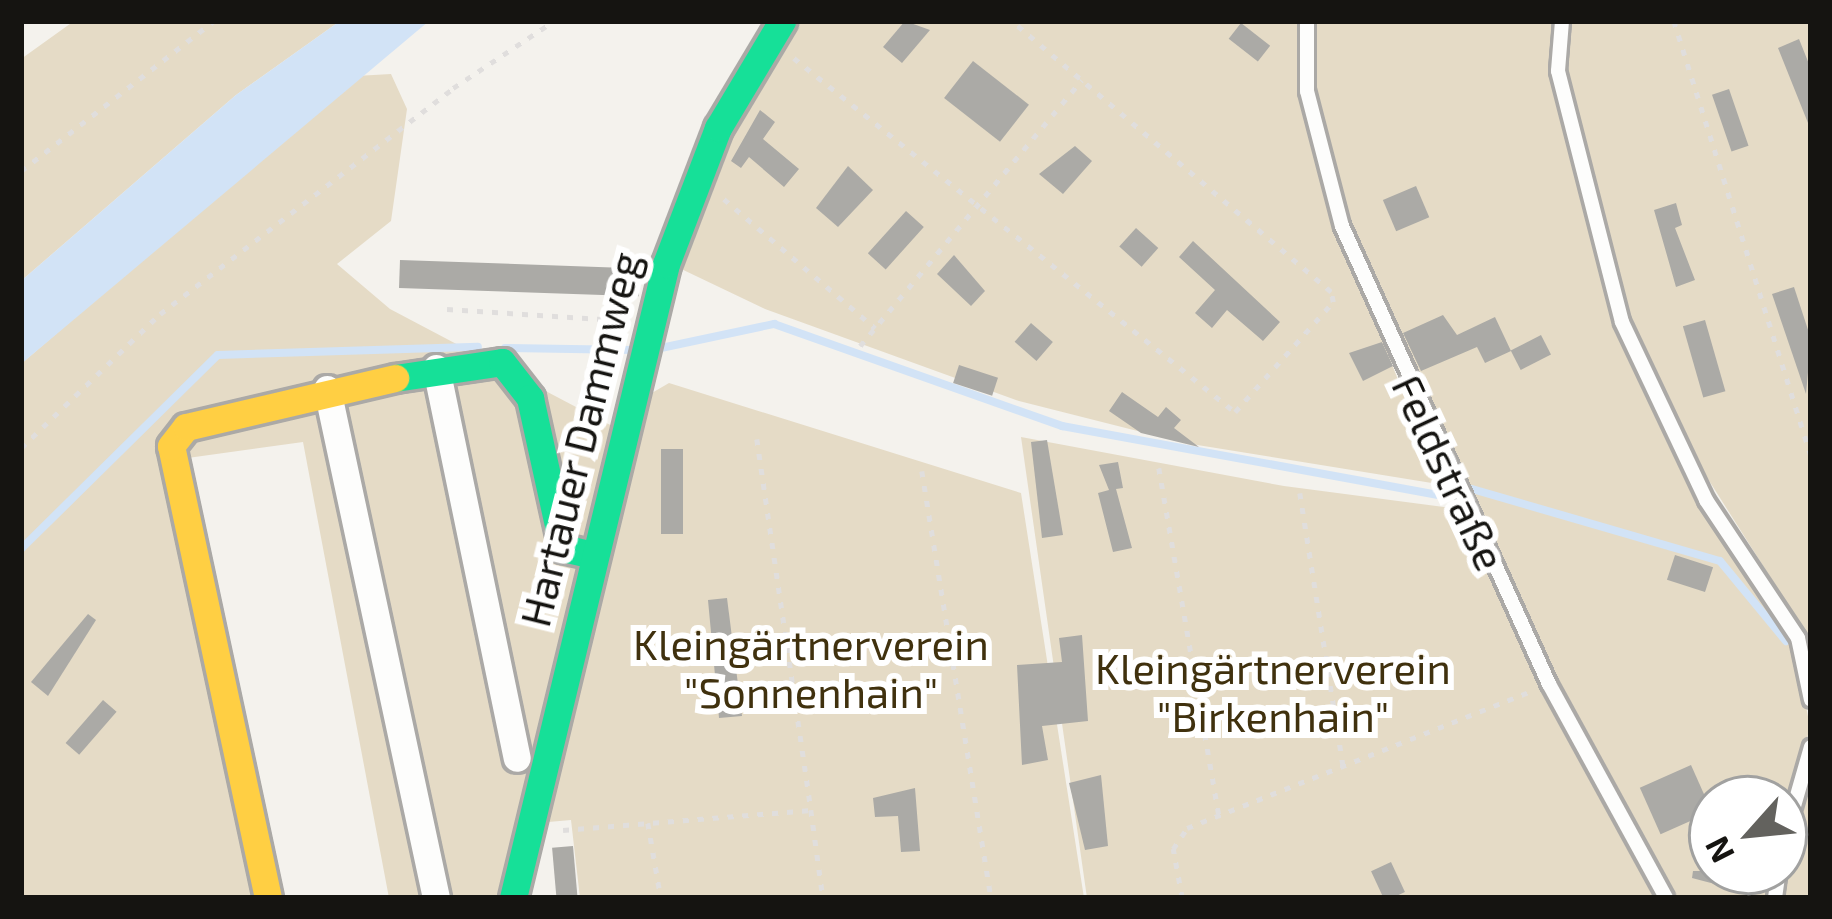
<!DOCTYPE html>
<html>
<head>
<meta charset="utf-8">
<style>
  body { margin:0 }
  #map { position:relative; width:1832px; height:919px; overflow:hidden; background:#f4f2ed; font-family:"Exo 2",sans-serif }
  div>[style] { position:absolute }
  [style*='--x'] { left:calc(var(--x)*1px); top:calc(var(--y)*1px); width:calc(var(--w)*1px); rotate:calc(var(--a)*1deg) }
  .green>* { inset:0; background:#e5dbc6 }
  .water>* { inset:0; background:#d2e3f6 }
  .stream>* { height:8px; margin:-4px; padding:0 4px; transform-origin:4px; border-radius:4px; background:#d2e3f6 }
  .building>* { inset:0; background:#abaaa6; transform-origin:0 0 }
  .path>* { height:4.5px; margin-top:-2.25px; transform-origin:0; background:repeating-linear-gradient(90deg,#e0dedd 0 6px,transparent 0 15px) }
  .roads { filter:drop-shadow(3px 0 #aba9a6) drop-shadow(-3px 0 #aba9a6) drop-shadow(0 3px #aba9a6) drop-shadow(0 -3px #aba9a6) }
  .lane>* { height:14px; margin:-7px; padding:0 7px; transform-origin:7px; border-radius:7px; background:#fdfdfc }
  .street>* { height:27px; margin:-13.5px; padding:0 13.5px; transform-origin:13.5px; border-radius:13.5px; background:#fdfdfc }
  .fast>* { height:27px; margin:-13.5px; padding:0 13.5px; transform-origin:13.5px; border-radius:13.5px; background:#16e098 }
  .slow>* { height:27px; margin:-13.5px; padding:0 13.5px; transform-origin:13.5px; border-radius:13.5px; background:#ffcf43 }
  span { translate:-50% -50%; white-space:nowrap; text-align:center; line-height:1.15; -webkit-text-stroke:12px #fff; paint-order:stroke }
  .street-label { font-size:42px; color:#151411 }
  .park-label { font-size:42px; color:#40310e }
  .frame { position:absolute; inset:0; border:24px solid #151411; pointer-events:none }
  .north { position:absolute; left:1688px; top:775px; width:120px; height:120px; box-sizing:border-box; background:#fff; border:3px solid #a1a1a0; border-radius:50%; rotate:243deg; font-size:33px; font-weight:700; line-height:48px; text-align:center; color:#151411 }
  .north::after { content:''; display:block; margin:auto; width:42px; height:54px; background:#63625e; clip-path:polygon(50% 0,100% 100%,50% 72%,0 100%) }
</style>
</head>
<body>
<div id="map">
  <div class="green">
    <div style="clip-path:polygon(74px 21px,340px 21px,236px 95px,21px 281px,21px 59px)"></div>
    <div style="clip-path:polygon(792px 21px,1302px 21px,1304px 105px,1340px 229px,1438px 484px,1185px 443px,1019px 401px,765px 309px,675px 266px,727px 139px)"></div>
    <div style="clip-path:polygon(1312px 21px,1555px 21px,1550px 70px,1600px 274px,1703px 501px,1794px 644px,1810px 727px,1784px 824px,1784px 799px,1712px 799px,1712px 871px,1774px 871px,1769px 898px,1671px 898px,1550px 676px,1346px 224px,1314px 107px)"></div>
    <div style="clip-path:polygon(1570px 21px,1811px 21px,1811px 661px,1805px 632px,1663px 408px,1624px 312px,1568px 99px,1561px 49px)"></div>
    <div style="clip-path:polygon(391px 74px,407px 109px,391px 221px,337px 264px,390px 309px,616px 428px,499px 898px,389px 898px,303px 442px,166px 461px,256px 898px,21px 898px,21px 364px,356px 76px)"></div>
    <div style="clip-path:polygon(669px 383px,1021px 493px,1084px 898px,580px 898px,571px 820px,537px 823px,645px 397px)"></div>
    <div style="clip-path:polygon(1021px 437px,1284px 486px,1459px 509px,1555px 709px,1661px 898px,1087px 898px)"></div>
    <div style="clip-path:polygon(1811px 776px,1811px 898px,1781px 898px,1789px 843px)"></div>
  </div>
  <div class="water">
    <div style="clip-path:polygon(340px 21px,429px 21px,21px 364px,21px 281px,236px 95px)"></div>
  </div>
  <div class="stream">
    <div style="--x:505;--y:348;--w:129;--a:0.9"></div>
    <div style="--x:661;--y:348;--w:116;--a:-12"></div>
    <div style="--x:774;--y:324;--w:306;--a:19.5"></div>
    <div style="--x:1062;--y:426;--w:381;--a:10.4"></div>
    <div style="--x:1472;--y:489;--w:258;--a:16.2"></div>
    <div style="--x:1720;--y:561;--w:104;--a:50.5"></div>
    <div style="--x:21;--y:549;--w:276;--a:-44.6"></div>
    <div style="--x:218;--y:355;--w:260;--a:-1.8"></div>
  </div>
  <div class="building">
    <div style="clip-path:polygon(905px 21px,930px 30px,902px 63px,883px 47px)"></div>
    <div style="left:1241px;top:23px;width:37px;height:20px;rotate:38deg"></div>
    <div style="clip-path:polygon(1799px 39px,1811px 69px,1810px 128px,1778px 48px)"></div>
    <div style="left:973px;top:61px;width:71px;height:47px;rotate:38deg"></div>
    <div style="left:1729px;top:89px;width:60px;height:18px;rotate:71deg"></div>
    <div style="clip-path:polygon(760px 110px,775px 122px,763px 139px,799px 169px,784px 187px,749px 157px,741px 168px,731px 161px)"></div>
    <div style="clip-path:polygon(1075px 146px,1092px 161px,1063px 194px,1039px 174px)"></div>
    <div style="clip-path:polygon(848px 166px,873px 190px,838px 227px,816px 208px)"></div>
    <div style="left:1416px;top:186px;width:34px;height:36px;rotate:67deg"></div>
    <div style="clip-path:polygon(1676px 203px,1682px 225px,1675px 228px,1695px 280px,1676px 287px,1654px 210px)"></div>
    <div style="left:906px;top:211px;width:24px;height:57px;rotate:42deg"></div>
    <div style="left:1136px;top:228px;width:30px;height:25px;rotate:42deg"></div>
    <div style="clip-path:polygon(1193px 241px,1280px 322px,1263px 341px,1227px 310px,1212px 328px,1195px 313px,1215px 290px,1179px 257px)"></div>
    <div style="clip-path:polygon(954px 255px,985px 291px,971px 306px,937px 274px)"></div>
    <div style="left:400px;top:260px;width:240px;height:28px;rotate:2deg"></div>
    <div style="clip-path:polygon(1794px 287px,1811px 339px,1806px 394px,1772px 294px)"></div>
    <div style="clip-path:polygon(1443px 315px,1457px 335px,1495px 317px,1511px 351px,1485px 363px,1477px 347px,1421px 371px,1403px 333px)"></div>
    <div style="left:1705px;top:320px;width:74px;height:23px;rotate:74deg"></div>
    <div style="left:1031px;top:323px;width:29px;height:25px;rotate:41deg"></div>
    <div style="left:1541px;top:335px;width:22px;height:34px;rotate:63deg"></div>
    <div style="clip-path:polygon(1382px 342px,1393px 366px,1363px 381px,1349px 353px)"></div>
    <div style="left:959px;top:365px;width:41px;height:19px;rotate:18deg"></div>
    <div style="clip-path:polygon(1122px 392px,1158px 417px,1166px 407px,1181px 420px,1174px 428px,1199px 447px,1141px 433px,1109px 411px)"></div>
    <div style="clip-path:polygon(1047px 440px,1063px 535px,1042px 538px,1031px 442px)"></div>
    <div style="left:683px;top:449px;width:85px;height:22px;rotate:90deg"></div>
    <div style="clip-path:polygon(1118px 462px,1123px 488px,1116px 489px,1132px 548px,1113px 552px,1098px 493px,1109px 490px,1099px 465px)"></div>
    <div style="left:1675px;top:555px;width:40px;height:26px;rotate:18deg"></div>
    <div style="clip-path:polygon(727px 598px,742px 716px,719px 718px,708px 600px)"></div>
    <div style="clip-path:polygon(88px 614px,96px 620px,48px 696px,31px 682px)"></div>
    <div style="clip-path:polygon(1082px 635px,1088px 721px,1042px 726px,1048px 760px,1022px 765px,1017px 665px,1062px 662px,1059px 638px)"></div>
    <div style="left:103px;top:700px;width:18px;height:57px;rotate:41deg"></div>
    <div style="left:1691px;top:765px;width:51px;height:56px;rotate:66deg"></div>
    <div style="clip-path:polygon(1101px 775px,1108px 846px,1085px 850px,1069px 783px)"></div>
    <div style="clip-path:polygon(915px 788px,920px 851px,901px 852px,898px 816px,875px 817px,873px 798px)"></div>
    <div style="left:573px;top:846px;width:52px;height:21px;rotate:85deg"></div>
    <div style="left:1391px;top:862px;width:33px;height:22px;rotate:65deg"></div>
    <div style="clip-path:polygon(1693px 871px,1754px 871px,1749px 893px,1692px 878px)"></div>
  </div>
  <div class="path">
    <div style="--x:1674;--y:21;--w:456;--a:72.5"></div>
    <div style="--x:794;--y:58;--w:566;--a:38.75"></div>
    <div style="--x:1235;--y:412;--w:147;--a:-48.3"></div>
    <div style="--x:1333;--y:302;--w:10;--a:-101"></div>
    <div style="--x:1331;--y:292;--w:419;--a:-139.7"></div>
    <div style="--x:21;--y:171;--w:244;--a:-37.9"></div>
    <div style="--x:724;--y:199;--w:199;--a:40.5"></div>
    <div style="--x:447;--y:309;--w:170;--a:3.7"></div>
    <div style="--x:860;--y:346;--w:346;--a:-50.2"></div>
    <div style="--x:757;--y:439;--w:375;--a:81.7"></div>
    <div style="--x:21;--y:448;--w:193;--a:-44"></div>
    <div style="--x:160;--y:314;--w:370;--a:-37.6"></div>
    <div style="--x:453;--y:88;--w:121;--a:-33.6"></div>
    <div style="--x:1159;--y:468;--w:353;--a:80.2"></div>
    <div style="--x:922;--y:471;--w:433;--a:80.8"></div>
    <div style="--x:1300;--y:493;--w:276;--a:81"></div>
    <div style="--x:648;--y:823;--w:76;--a:80.2"></div>
    <div style="--x:563;--y:830;--w:249;--a:-4.6"></div>
    <div style="--x:811;--y:810;--w:89;--a:82.2"></div>
    <div style="--x:1182;--y:898;--w:50;--a:-100.4"></div>
    <div style="--x:1173;--y:849;--w:25;--a:-56"></div>
    <div style="--x:1187;--y:828;--w:368;--a:-21.7"></div>
  </div>
  <div class="roads">
    <div class="lane">
      <div style="--x:1307;--y:21;--w:70;--a:90"></div>
      <div style="--x:1307;--y:91;--w:139;--a:75.5"></div>
      <div style="--x:1342;--y:226;--w:503;--a:65.68"></div>
      <div style="--x:1549;--y:684;--w:244;--a:61.3"></div>
      <div style="--x:1562;--y:21;--w:50;--a:94.6"></div>
      <div style="--x:1558;--y:71;--w:259;--a:75.7"></div>
      <div style="--x:1622;--y:322;--w:197;--a:64.7"></div>
      <div style="--x:1706;--y:500;--w:166;--a:56.3"></div>
      <div style="--x:1798;--y:638;--w:63;--a:78.2"></div>
      <div style="--x:1784;--y:841;--w:98;--a:-74"></div>
      <div style="--x:1775;--y:898;--w:27;--a:-82"></div>
    </div>
    <div class="street">
      <div style="--x:436;--y:368;--w:398;--a:78.3"></div>
      <div style="--x:327;--y:389;--w:521;--a:77.91"></div>
    </div>
    <div class="fast">
      <div style="--x:395;--y:378;--w:108;--a:-8.5"></div>
      <div style="--x:502;--y:362;--w:46;--a:52.1"></div>
      <div style="--x:530;--y:398;--w:154;--a:77.6"></div>
      <div style="--x:563;--y:548;--w:28;--a:13"></div>
      <div style="--x:513;--y:898;--w:652;--a:-76.43"></div>
      <div style="--x:666;--y:264;--w:146;--a:-69.1"></div>
      <div style="--x:718;--y:128;--w:125;--a:-59.1"></div>
    </div>
    <div class="slow">
      <div style="--x:268;--y:898;--w:462;--a:-102.1"></div>
      <div style="--x:171;--y:446;--w:24;--a:-52"></div>
      <div style="--x:186;--y:427;--w:215;--a:-13.2"></div>
    </div>
  </div>
  <div class="street-label">
    <span style="left:579px;top:439px;rotate:-76deg">Hartauer Dammweg</span>
    <span style="left:1450px;top:472px;rotate:65deg">Feldstraße</span>
  </div>
  <div class="park-label">
    <span style="left:811px;top:667px">Kleingärtnerverein<br>"Sonnenhain"</span>
    <span style="left:1273px;top:691px">Kleingärtnerverein<br>"Birkenhain"</span>
  </div>
  <div class="frame"></div>
  <div class="north">N</div>
</div>
</body>
</html>
